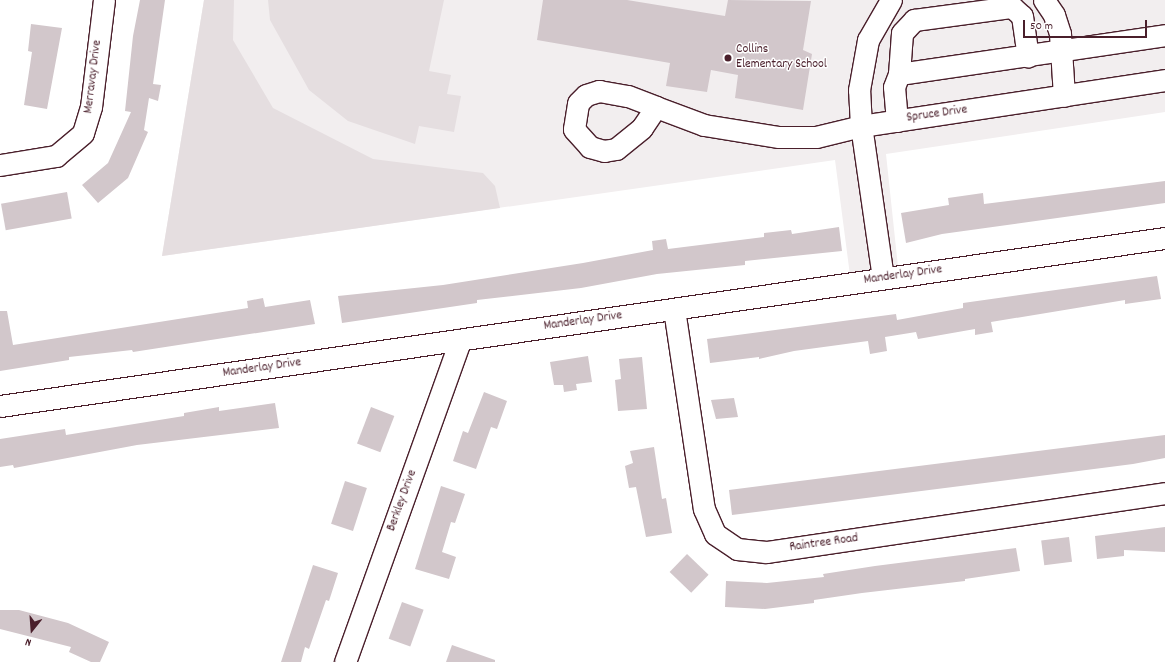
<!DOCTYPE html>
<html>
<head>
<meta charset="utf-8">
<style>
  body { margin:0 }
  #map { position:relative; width:1165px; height:662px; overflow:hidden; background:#fff; font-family:Dekko,sans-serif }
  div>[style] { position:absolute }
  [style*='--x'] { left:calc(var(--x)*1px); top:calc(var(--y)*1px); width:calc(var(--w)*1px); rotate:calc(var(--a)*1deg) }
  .built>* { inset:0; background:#f2eeef }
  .green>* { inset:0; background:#e5dee0 }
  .building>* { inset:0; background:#d2c7cb; transform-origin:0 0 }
  .roads { filter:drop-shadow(1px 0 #4a1f2b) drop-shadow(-1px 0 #4a1f2b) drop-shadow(0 1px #4a1f2b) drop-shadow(0 -1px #4a1f2b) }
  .minor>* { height:21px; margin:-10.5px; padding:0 10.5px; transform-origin:10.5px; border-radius:10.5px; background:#fff }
  .dots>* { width:11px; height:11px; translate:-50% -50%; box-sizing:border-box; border:2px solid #fff; border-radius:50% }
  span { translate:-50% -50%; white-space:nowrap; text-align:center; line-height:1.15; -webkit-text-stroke:3px #fff; paint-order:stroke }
  .poi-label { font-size:13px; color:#4a1f2b }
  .left { translate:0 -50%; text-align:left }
  .street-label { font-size:13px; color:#4a1f2b }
  .north { position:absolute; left:12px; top:610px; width:40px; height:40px; -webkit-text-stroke:3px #fff; paint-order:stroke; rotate:197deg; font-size:11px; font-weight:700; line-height:16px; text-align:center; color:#4a1f2b }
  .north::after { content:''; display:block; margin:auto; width:14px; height:18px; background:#4a1f2b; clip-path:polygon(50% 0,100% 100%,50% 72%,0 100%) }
  .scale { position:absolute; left:1023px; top:20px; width:124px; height:18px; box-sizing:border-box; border:2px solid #4a1f2b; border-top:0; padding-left:5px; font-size:12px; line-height:14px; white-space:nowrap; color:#4a1f2b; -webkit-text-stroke:3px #fff; paint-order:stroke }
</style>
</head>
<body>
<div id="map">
  <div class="built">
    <div style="clip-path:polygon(204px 0,1165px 0,1165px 112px,886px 154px,899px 276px,851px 283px,835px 160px,162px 256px)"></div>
  </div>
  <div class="green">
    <div style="clip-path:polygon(204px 0,234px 0,233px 40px,273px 108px,373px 159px,483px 173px,495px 186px,500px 208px,162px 256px)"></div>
    <div style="clip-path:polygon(268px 0,444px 0,429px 71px,451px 75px,447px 94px,461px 96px,454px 132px,419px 126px,415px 144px,348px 121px,309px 90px,270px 20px)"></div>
  </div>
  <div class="building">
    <div style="clip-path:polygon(140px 0,165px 0,153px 84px,161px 85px,158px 101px,149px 98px,144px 130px,148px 132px,128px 178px,98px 203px,82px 185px,108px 163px,131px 112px,125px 111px,133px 36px)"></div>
    <div style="clip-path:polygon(543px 0,627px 0,725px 16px,728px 0,811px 1px,803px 50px,812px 54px,803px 110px,735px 98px,738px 75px,711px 70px,707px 92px,666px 86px,670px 63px,537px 40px)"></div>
    <div style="clip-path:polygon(31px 24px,62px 28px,47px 109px,24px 105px,32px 52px,28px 51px)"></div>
    <div style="clip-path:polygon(1165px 181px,1165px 203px,942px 234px,906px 243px,901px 213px,949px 205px,948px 198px,983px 193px,984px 204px)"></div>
    <div style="left:67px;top:192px;width:27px;height:67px;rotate:80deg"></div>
    <div style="clip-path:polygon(839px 227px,842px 251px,745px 261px,745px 265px,657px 274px,581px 288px,477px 300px,477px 303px,342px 323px,338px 296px,443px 285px,583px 263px,653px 250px,652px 241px,666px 239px,668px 249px,764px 237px,764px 233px,791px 230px,792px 234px)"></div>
    <div style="clip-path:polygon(1157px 276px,1161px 299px,1125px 304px,1125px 300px,991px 322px,993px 332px,975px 335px,975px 329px,918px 339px,916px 332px,885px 337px,887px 351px,870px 354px,868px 341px,794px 351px,759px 359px,759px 357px,710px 363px,707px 339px,896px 314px,897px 320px,963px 308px,963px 303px)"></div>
    <div style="clip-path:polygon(263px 298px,265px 307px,310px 300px,315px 324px,133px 352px,132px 350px,69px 357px,69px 360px,0 371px,0 311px,7px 311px,13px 345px,248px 308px,247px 301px)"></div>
    <div style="clip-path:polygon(588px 356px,592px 382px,576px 384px,577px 390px,564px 392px,563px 385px,554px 385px,550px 362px)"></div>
    <div style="clip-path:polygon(642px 357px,647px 409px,618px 411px,615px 380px,621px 379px,619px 359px)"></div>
    <div style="clip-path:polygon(484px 392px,507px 401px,497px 429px,491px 427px,476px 469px,453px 461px,463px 431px,468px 433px)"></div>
    <div style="clip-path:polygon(734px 398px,738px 417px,716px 419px,711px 400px)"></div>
    <div style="clip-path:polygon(275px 403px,279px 428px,137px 445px,14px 468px,13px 465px,0 467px,0 439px,65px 429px,66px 435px,184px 416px,184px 413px,219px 407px,219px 411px)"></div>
    <div style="left:371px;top:407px;width:25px;height:39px;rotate:21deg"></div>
    <div style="clip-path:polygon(1165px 435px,1165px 458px,1133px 464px,732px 515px,729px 490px)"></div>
    <div style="clip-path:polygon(654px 447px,662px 499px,666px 498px,672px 533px,646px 537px,636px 487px,629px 488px,625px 466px,633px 463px,630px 451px)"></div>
    <div style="left:345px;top:481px;width:23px;height:45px;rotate:18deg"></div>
    <div style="clip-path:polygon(441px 486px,465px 494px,455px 523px,451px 522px,442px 552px,456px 557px,449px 579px,415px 569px)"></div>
    <div style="clip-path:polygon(1165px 527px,1165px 552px,1124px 550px,1124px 556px,1097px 559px,1095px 536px)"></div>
    <div style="left:1069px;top:537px;width:25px;height:28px;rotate:83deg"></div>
    <div style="clip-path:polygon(1016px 548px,1020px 571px,965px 579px,965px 581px,862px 593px,814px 600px,814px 603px,765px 609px,725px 607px,726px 581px,767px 583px,824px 577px,823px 574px,875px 566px)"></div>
    <div style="left:687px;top:554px;width:30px;height:25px;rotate:44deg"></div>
    <div style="clip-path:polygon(313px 565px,338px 573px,329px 601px,326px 600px,309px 649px,305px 647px,301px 662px,281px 662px)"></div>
    <div style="left:402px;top:602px;width:23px;height:39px;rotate:20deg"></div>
    <div style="clip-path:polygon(0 610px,19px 610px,68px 623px,109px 642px,100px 662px,91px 662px,69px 652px,71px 647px,0 629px)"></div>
    <div style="clip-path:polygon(452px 645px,495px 660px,495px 662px,446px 662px)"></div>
  </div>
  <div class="roads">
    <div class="minor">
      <div style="--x:1044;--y:0;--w:18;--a:56"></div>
      <div style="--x:1054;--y:15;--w:20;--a:72"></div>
      <div style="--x:1060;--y:34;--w:62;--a:86.3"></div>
      <div style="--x:899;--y:74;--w:41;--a:-85.8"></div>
      <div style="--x:902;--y:33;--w:18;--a:-47"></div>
      <div style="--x:914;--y:20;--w:99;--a:-7.6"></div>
      <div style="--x:1012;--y:7;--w:13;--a:42"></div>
      <div style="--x:1022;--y:16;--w:41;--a:81.7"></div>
      <div style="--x:656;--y:107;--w:25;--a:124"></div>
      <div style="--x:642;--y:128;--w:33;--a:141"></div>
      <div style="--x:616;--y:149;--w:12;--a:171"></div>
      <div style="--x:604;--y:151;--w:15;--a:-164"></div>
      <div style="--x:590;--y:147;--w:24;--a:-132"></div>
      <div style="--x:574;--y:129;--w:26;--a:-81"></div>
      <div style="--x:578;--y:103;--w:11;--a:-45"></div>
      <div style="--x:586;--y:95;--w:14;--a:-17"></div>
      <div style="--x:599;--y:91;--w:29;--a:10"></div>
      <div style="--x:628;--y:96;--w:30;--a:21"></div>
      <div style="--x:656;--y:107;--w:51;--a:20.6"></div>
      <div style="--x:704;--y:125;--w:76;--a:9.1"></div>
      <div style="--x:779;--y:137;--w:37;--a:0"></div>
      <div style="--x:816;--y:137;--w:46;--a:-13.7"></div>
      <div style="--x:861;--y:126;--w:307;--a:-8.6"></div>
      <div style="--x:897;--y:121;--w:34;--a:-95"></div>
      <div style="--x:894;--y:87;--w:14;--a:-69"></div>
      <div style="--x:899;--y:74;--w:269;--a:-8.3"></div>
      <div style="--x:0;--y:165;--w:57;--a:-9.1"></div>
      <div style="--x:56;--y:156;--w:35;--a:-40"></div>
      <div style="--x:83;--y:133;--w:27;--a:-73"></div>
      <div style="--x:91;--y:107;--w:108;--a:-83.1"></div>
      <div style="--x:883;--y:278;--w:154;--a:-98.2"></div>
      <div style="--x:861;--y:126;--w:36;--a:-93"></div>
      <div style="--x:859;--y:90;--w:51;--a:-79.8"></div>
      <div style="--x:868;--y:40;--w:46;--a:-60.1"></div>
      <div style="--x:674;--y:309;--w:202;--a:81.5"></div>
      <div style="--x:704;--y:509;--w:27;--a:66"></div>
      <div style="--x:715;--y:534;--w:27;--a:34"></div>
      <div style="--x:737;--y:549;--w:29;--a:6"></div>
      <div style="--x:766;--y:552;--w:403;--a:-8.4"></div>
      <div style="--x:0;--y:406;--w:1177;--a:-8.21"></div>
      <div style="--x:345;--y:662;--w:342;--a:-70.3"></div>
    </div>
  </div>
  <div class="dots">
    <div style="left:728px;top:58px;background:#4a1f2b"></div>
  </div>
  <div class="poi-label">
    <span class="left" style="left:736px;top:58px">Collins<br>Elementary School</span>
  </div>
  <div class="street-label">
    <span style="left:94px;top:77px;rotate:-83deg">Merravay Drive</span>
    <span style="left:937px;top:115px;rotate:-8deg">Spruce Drive</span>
    <span style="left:903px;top:276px;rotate:-8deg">Manderlay Drive</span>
    <span style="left:583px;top:322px;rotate:-8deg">Manderlay Drive</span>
    <span style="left:262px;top:369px;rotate:-8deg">Manderlay Drive</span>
    <span style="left:403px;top:501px;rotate:-70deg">Berkley Drive</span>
    <span style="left:824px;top:544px;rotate:-8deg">Raintree Road</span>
  </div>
  <div class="north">N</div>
  <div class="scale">50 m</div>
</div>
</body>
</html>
